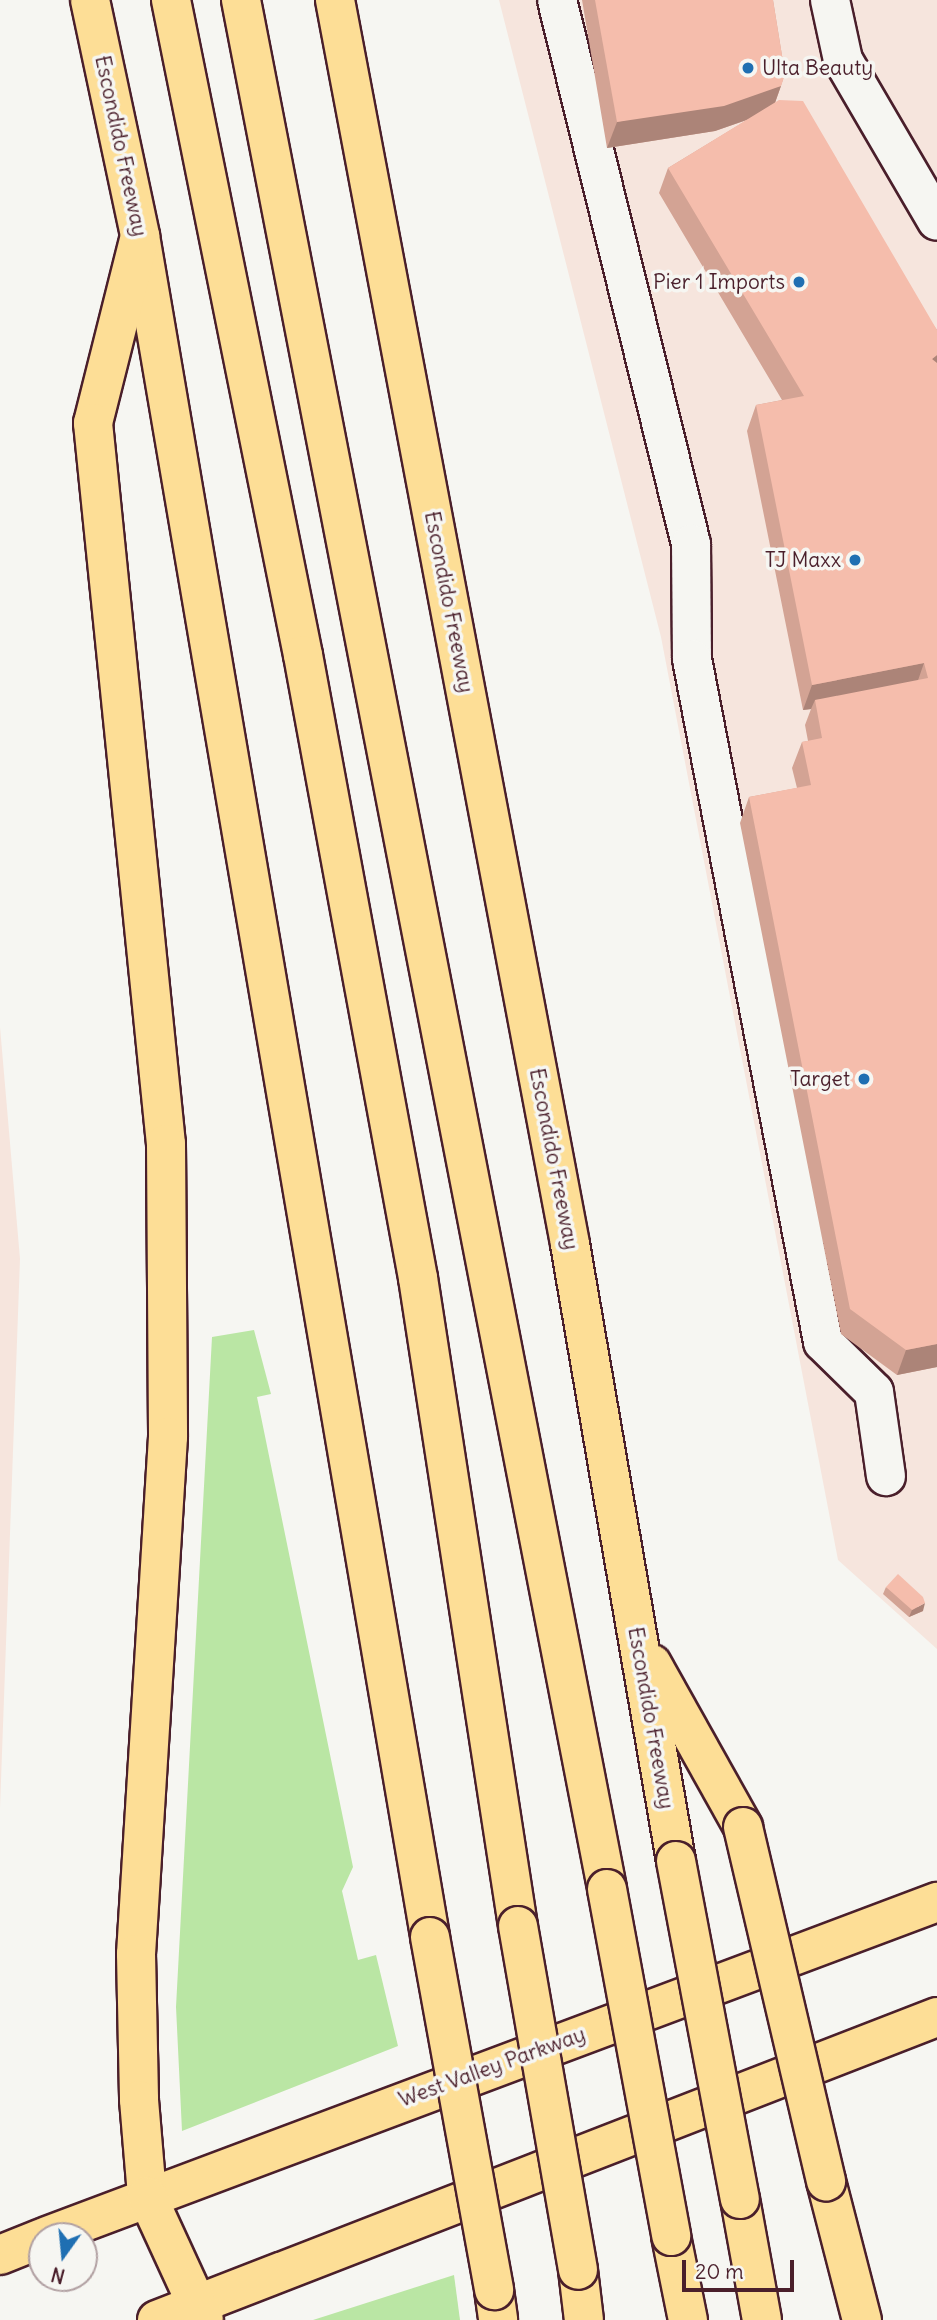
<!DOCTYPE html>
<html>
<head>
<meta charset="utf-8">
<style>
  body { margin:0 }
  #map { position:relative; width:937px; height:2320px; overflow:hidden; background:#f6f6f2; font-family:Delius,sans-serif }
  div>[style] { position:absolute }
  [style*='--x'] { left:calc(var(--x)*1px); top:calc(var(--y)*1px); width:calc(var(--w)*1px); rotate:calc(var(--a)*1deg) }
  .built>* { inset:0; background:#f6e5dd }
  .green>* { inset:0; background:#bae6a4 }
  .roads { filter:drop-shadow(2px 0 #4a1f2b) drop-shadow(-2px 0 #4a1f2b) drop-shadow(0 2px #4a1f2b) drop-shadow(0 -2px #4a1f2b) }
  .minor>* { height:38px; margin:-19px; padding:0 19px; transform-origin:19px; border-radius:19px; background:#f6f6f2 }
  .major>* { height:38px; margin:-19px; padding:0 19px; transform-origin:19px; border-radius:19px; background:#fdde96 }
  .highway>* { height:38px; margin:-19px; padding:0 19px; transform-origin:19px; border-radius:19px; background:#fdde96 }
  .bridges { filter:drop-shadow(2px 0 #4a1f2b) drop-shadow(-2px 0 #4a1f2b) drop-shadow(0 2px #4a1f2b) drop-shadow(0 -2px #4a1f2b) }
  .highway-bridge>* { height:38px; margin:-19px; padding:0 19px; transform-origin:19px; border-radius:19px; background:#fdde96 }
  .wall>* { inset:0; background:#d3a394 }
  .shaded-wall>* { inset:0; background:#ac8478 }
  .building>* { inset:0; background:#f5bdac }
  .dots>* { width:19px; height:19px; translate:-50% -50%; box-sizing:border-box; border:4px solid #f6f6f2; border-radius:50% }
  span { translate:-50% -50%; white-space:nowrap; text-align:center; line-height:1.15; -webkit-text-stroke:7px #f6f6f2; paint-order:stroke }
  .poi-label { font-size:21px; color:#4a1f2b }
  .left { translate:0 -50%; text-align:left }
  .right { translate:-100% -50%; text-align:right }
  .street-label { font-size:21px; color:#4a1f2b }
  .north { position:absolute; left:28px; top:2222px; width:70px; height:70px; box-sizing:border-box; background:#f6f6f2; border:2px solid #b1a0a2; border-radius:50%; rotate:195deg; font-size:19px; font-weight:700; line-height:28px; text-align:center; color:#4a1f2b }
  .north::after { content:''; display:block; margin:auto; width:24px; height:32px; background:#1f6fb2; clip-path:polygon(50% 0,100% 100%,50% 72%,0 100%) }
  .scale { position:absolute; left:682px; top:2260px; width:112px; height:32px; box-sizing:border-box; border:4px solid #4a1f2b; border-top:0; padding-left:9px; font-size:21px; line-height:24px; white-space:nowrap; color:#4a1f2b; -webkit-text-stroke:5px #f6f6f2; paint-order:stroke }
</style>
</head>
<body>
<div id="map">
  <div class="built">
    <div style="clip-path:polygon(499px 0,937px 0,937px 1649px,838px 1560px,661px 637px)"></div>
    <div style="clip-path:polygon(0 1027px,20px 1259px,0 1808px)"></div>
  </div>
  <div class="green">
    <div style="clip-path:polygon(254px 1330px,271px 1394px,257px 1397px,353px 1867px,342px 1891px,358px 1960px,376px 1955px,398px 2046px,182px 2131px,176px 2007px,212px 1337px)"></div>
    <div style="clip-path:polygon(454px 2275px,460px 2320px,313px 2320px)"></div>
  </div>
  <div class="roads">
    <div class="minor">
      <div style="--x:557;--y:0;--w:560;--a:76.16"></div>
      <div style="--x:691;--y:544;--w:115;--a:89.5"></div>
      <div style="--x:692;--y:659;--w:695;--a:79.14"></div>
      <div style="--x:823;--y:1342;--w:71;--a:44.4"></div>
      <div style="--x:874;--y:1392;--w:85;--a:81.9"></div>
      <div style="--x:830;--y:0;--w:61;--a:77.8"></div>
      <div style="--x:843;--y:60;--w:186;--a:59.7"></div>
    </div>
    <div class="major">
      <div style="--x:47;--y:2236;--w:951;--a:-20.57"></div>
      <div style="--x:0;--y:2255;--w:45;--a:-22"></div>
      <div style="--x:157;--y:2320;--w:837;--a:-21.23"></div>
    </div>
    <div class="highway">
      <div style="--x:90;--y:0;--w:241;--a:78"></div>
      <div style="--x:140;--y:236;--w:1726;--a:80.32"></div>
      <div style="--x:171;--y:0;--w:668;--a:78.61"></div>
      <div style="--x:303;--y:655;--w:634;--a:79.54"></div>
      <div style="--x:418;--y:1278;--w:656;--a:81.23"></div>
      <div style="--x:241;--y:0;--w:1924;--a:79.03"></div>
      <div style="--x:335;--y:0;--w:1266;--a:79.3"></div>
      <div style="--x:570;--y:1244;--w:626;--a:80.25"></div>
      <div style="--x:140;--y:236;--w:193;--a:104.1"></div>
      <div style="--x:93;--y:423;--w:725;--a:84.22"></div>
      <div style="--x:166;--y:1144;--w:293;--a:89.6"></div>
      <div style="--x:168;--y:1437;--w:518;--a:93.54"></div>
      <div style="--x:136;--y:1954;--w:146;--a:88.8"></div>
      <div style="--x:139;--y:2100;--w:96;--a:85.2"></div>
      <div style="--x:147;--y:2196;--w:136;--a:65.3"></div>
      <div style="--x:652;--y:1664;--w:187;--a:60.8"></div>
      <div style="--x:826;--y:2181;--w:144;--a:75.5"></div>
      <div style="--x:740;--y:2199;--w:123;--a:79.7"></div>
      <div style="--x:671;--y:2236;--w:86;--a:78.6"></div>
      <div style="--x:578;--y:2270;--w:50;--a:83.2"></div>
      <div style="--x:494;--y:2290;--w:30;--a:82"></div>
    </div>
  </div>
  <div class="bridges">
    <div class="highway-bridge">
      <div style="--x:743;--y:1827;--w:364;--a:76.8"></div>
      <div style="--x:676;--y:1861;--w:344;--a:79.3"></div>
      <div style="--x:607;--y:1889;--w:353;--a:79.5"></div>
      <div style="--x:518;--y:1926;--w:349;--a:80.1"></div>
      <div style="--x:430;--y:1937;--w:359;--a:79.7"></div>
    </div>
  </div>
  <div class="wall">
    <div style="clip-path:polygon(582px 0,773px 0,785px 74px,775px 103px,937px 330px,937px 1367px,897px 1375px,841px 1334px,740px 823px,749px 797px,797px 788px,792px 768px,802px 742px,808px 741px,805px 725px,811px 709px,803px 710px,747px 431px,756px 405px,782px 400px,659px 193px,668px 168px,747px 120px,715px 131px,607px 148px)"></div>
    <div style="clip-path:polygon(886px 1587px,923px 1611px,909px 1617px,883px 1594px)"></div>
  </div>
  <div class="shaded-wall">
    <div style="clip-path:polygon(781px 86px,772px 111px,715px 131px,607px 148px,617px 122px)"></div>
    <div style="clip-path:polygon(937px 355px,937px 374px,932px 359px)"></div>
    <div style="clip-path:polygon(924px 663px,915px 689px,815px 700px,811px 709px,803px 710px,812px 685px)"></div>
    <div style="clip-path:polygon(937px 1344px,937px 1367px,897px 1375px,906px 1350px)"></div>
    <div style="clip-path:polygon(925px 1603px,923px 1611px,909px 1617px,912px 1610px)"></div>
  </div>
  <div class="building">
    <div style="clip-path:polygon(595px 0,773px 0,785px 74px,781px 86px,724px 106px,617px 122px)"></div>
    <div style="clip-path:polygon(779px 100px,803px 101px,937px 330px,937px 355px,932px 359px,937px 363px,937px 1344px,906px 1350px,850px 1309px,749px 797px,811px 785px,802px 742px,822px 738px,815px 700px,928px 678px,924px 663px,812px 685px,756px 405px,804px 396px,668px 168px)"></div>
    <div style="clip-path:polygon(898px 1574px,923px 1597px,925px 1603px,912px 1610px,886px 1587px)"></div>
  </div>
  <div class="dots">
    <div style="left:748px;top:68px;background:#1f6fb2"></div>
    <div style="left:799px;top:282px;background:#1f6fb2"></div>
    <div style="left:855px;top:560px;background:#1f6fb2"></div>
    <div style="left:864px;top:1079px;background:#1f6fb2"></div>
  </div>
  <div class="poi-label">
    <span class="left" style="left:762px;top:68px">Ulta Beauty</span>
    <span class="right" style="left:785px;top:282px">Pier 1 Imports</span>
    <span class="right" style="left:841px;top:560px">TJ Maxx</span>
    <span class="right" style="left:850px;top:1079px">Target</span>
  </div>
  <div class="street-label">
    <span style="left:121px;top:146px;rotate:78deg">Escondido Freeway</span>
    <span style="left:449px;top:602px;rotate:79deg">Escondido Freeway</span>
    <span style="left:554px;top:1159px;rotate:79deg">Escondido Freeway</span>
    <span style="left:651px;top:1718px;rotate:80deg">Escondido Freeway</span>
    <span style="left:492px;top:2067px;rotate:-20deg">West Valley Parkway</span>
  </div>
  <div class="north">N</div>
  <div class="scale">20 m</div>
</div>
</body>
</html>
